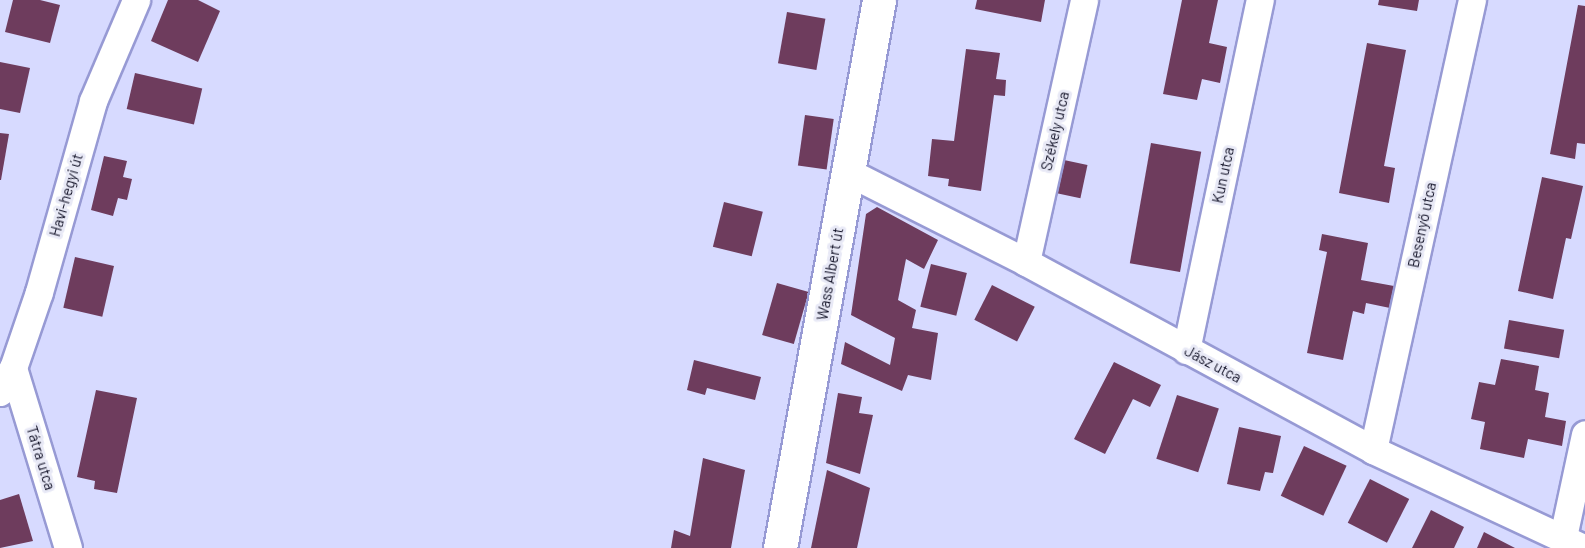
<!DOCTYPE html>
<html>
<head>
<meta charset="utf-8">
<style>
  body { margin:0 }
  #map { position:relative; width:1585px; height:548px; overflow:hidden; background:#d7daff; font-family:Barlow,sans-serif }
  div>[style] { position:absolute }
  [style*='--x'] { left:calc(var(--x)*1px); top:calc(var(--y)*1px); width:calc(var(--w)*1px); rotate:calc(var(--a)*1deg) }
  .building>* { inset:0; background:#6e3c5d; transform-origin:0 0 }
  .roads { filter:drop-shadow(2px 0 #979ad4) drop-shadow(-2px 0 #979ad4) drop-shadow(0 2px #979ad4) drop-shadow(0 -2px #979ad4) }
  .minor>* { height:27px; margin:-13.5px; padding:0 13.5px; transform-origin:13.5px; border-radius:13.5px; background:#fff }
  .tertiary>* { height:33px; margin:-16.5px; padding:0 16.5px; transform-origin:16.5px; border-radius:16.5px; background:#fff }
  span { translate:-50% -50%; white-space:nowrap; text-align:center; line-height:1.15; -webkit-text-stroke:6px #e8e9f6; paint-order:stroke }
  .street-label { font-size:15px; color:#111126 }
</style>
</head>
<body>
<div id="map">
  <div class="building">
    <div style="clip-path:polygon(13px 0,40px 0,60px 5px,50px 43px,5px 32px)"></div>
    <div style="clip-path:polygon(168px 0,198px 0,220px 11px,198px 62px,151px 41px)"></div>
    <div style="clip-path:polygon(977px 0,1045px 0,1041px 22px,975px 9px)"></div>
    <div style="clip-path:polygon(1182px 0,1218px 0,1209px 43px,1227px 47px,1220px 83px,1202px 79px,1197px 100px,1163px 94px)"></div>
    <div style="clip-path:polygon(1379px 0,1419px 0,1417px 11px,1378px 5px)"></div>
    <div style="clip-path:polygon(1578px 5px,1585px 6px,1585px 144px,1577px 143px,1575px 159px,1550px 154px)"></div>
    <div style="left:787px;top:12px;width:39px;height:52px;rotate:10deg"></div>
    <div style="clip-path:polygon(1367px 43px,1406px 50px,1384px 166px,1395px 168px,1389px 203px,1339px 193px)"></div>
    <div style="clip-path:polygon(966px 49px,1000px 53px,996px 79px,1006px 80px,1005px 96px,994px 95px,981px 191px,948px 186px,949px 179px,928px 176px,932px 139px,954px 141px)"></div>
    <div style="clip-path:polygon(0 62px,30px 68px,20px 113px,0 109px)"></div>
    <div style="left:135px;top:73px;width:69px;height:37px;rotate:13deg"></div>
    <div style="left:805px;top:115px;width:29px;height:51px;rotate:8deg"></div>
    <div style="clip-path:polygon(0 133px,9px 134px,1px 180px,0 180px)"></div>
    <div style="left:1151px;top:143px;width:51px;height:122px;rotate:10deg"></div>
    <div style="clip-path:polygon(104px 156px,127px 161px,123px 177px,132px 179px,127px 200px,118px 198px,113px 216px,91px 210px)"></div>
    <div style="left:1064px;top:160px;width:24px;height:34px;rotate:12deg"></div>
    <div style="clip-path:polygon(1542px 177px,1583px 186px,1571px 239px,1566px 238px,1553px 299px,1518px 291px)"></div>
    <div style="left:724px;top:202px;width:40px;height:46px;rotate:14deg"></div>
    <div style="clip-path:polygon(877px 207px,938px 240px,924px 269px,906px 259px,898px 300px,916px 310px,912px 328px,938px 333px,931px 380px,908px 375px,902px 391px,841px 364px,845px 342px,890px 365px,895px 338px,851px 315px,866px 214px)"></div>
    <div style="clip-path:polygon(1322px 234px,1368px 243px,1361px 280px,1394px 286px,1390px 308px,1366px 303px,1364px 314px,1353px 311px,1343px 360px,1307px 353px,1327px 252px,1319px 250px)"></div>
    <div style="left:75px;top:257px;width:40px;height:52px;rotate:13deg"></div>
    <div style="left:931px;top:264px;width:37px;height:44px;rotate:14deg"></div>
    <div style="left:777px;top:283px;width:33px;height:54px;rotate:16deg"></div>
    <div style="left:992px;top:285px;width:48px;height:39px;rotate:27deg"></div>
    <div style="left:1509px;top:320px;width:56px;height:29px;rotate:10deg"></div>
    <div style="clip-path:polygon(1501px 359px,1539px 366px,1535px 390px,1549px 393px,1545px 417px,1566px 421px,1562px 446px,1528px 439px,1524px 458px,1480px 449px,1485px 422px,1471px 419px,1479px 382px,1495px 385px)"></div>
    <div style="clip-path:polygon(694px 360px,761px 377px,755px 400px,707px 388px,705px 395px,687px 390px)"></div>
    <div style="clip-path:polygon(1114px 362px,1161px 385px,1150px 407px,1133px 399px,1105px 454px,1074px 439px)"></div>
    <div style="clip-path:polygon(96px 390px,137px 398px,117px 493px,94px 489px,95px 481px,77px 477px)"></div>
    <div style="clip-path:polygon(838px 393px,862px 397px,859px 413px,873px 415px,860px 474px,826px 463px)"></div>
    <div style="left:1177px;top:395px;width:44px;height:67px;rotate:18deg"></div>
    <div style="clip-path:polygon(1239px 427px,1281px 436px,1273px 473px,1265px 472px,1260px 491px,1227px 484px)"></div>
    <div style="left:1304px;top:446px;width:47px;height:55px;rotate:25deg"></div>
    <div style="clip-path:polygon(703px 458px,745px 470px,731px 548px,671px 548px,674px 530px,690px 536px)"></div>
    <div style="clip-path:polygon(827px 470px,870px 488px,857px 548px,811px 548px)"></div>
    <div style="left:1370px;top:479px;width:44px;height:49px;rotate:27deg"></div>
    <div style="clip-path:polygon(19px 494px,33px 541px,0 548px,0 500px)"></div>
    <div style="clip-path:polygon(1431px 510px,1464px 527px,1454px 548px,1412px 548px)"></div>
    <div style="clip-path:polygon(1484px 532px,1515px 548px,1477px 548px)"></div>
  </div>
  <div class="roads">
    <div class="minor">
      <div style="--x:848;--y:172;--w:199;--a:26.8"></div>
      <div style="--x:1026;--y:262;--w:395;--a:28.4"></div>
      <div style="--x:1373;--y:450;--w:232;--a:25"></div>
      <div style="--x:1026;--y:262;--w:268;--a:-77.5"></div>
      <div style="--x:1186;--y:350;--w:358;--a:-78.1"></div>
      <div style="--x:13;--y:368;--w:188;--a:73"></div>
      <div style="--x:0;--y:392;--w:27;--a:-62"></div>
      <div style="--x:13;--y:368;--w:80;--a:-71.1"></div>
      <div style="--x:39;--y:292;--w:198;--a:-74.2"></div>
      <div style="--x:93;--y:101;--w:110;--a:-66.9"></div>
      <div style="--x:1373;--y:450;--w:461;--a:-77.6"></div>
      <div style="--x:1563;--y:537;--w:105;--a:-77.9"></div>
    </div>
    <div class="tertiary">
      <div style="--x:780;--y:548;--w:557;--a:-79.76"></div>
    </div>
  </div>
  <div class="street-label">
    <span style="left:1055px;top:131px;rotate:-77deg">Székely utca</span>
    <span style="left:1223px;top:175px;rotate:-78deg">Kun utca</span>
    <span style="left:66px;top:195px;rotate:-74deg">Havi-hegyi út</span>
    <span style="left:1422px;top:225px;rotate:-78deg">Besenyő utca</span>
    <span style="left:830px;top:274px;rotate:-80deg">Wass Albert út</span>
    <span style="left:1213px;top:364px;rotate:28deg">Jász utca</span>
    <span style="left:41px;top:458px;rotate:73deg">Tátra utca</span>
  </div>
</div>
</body>
</html>
